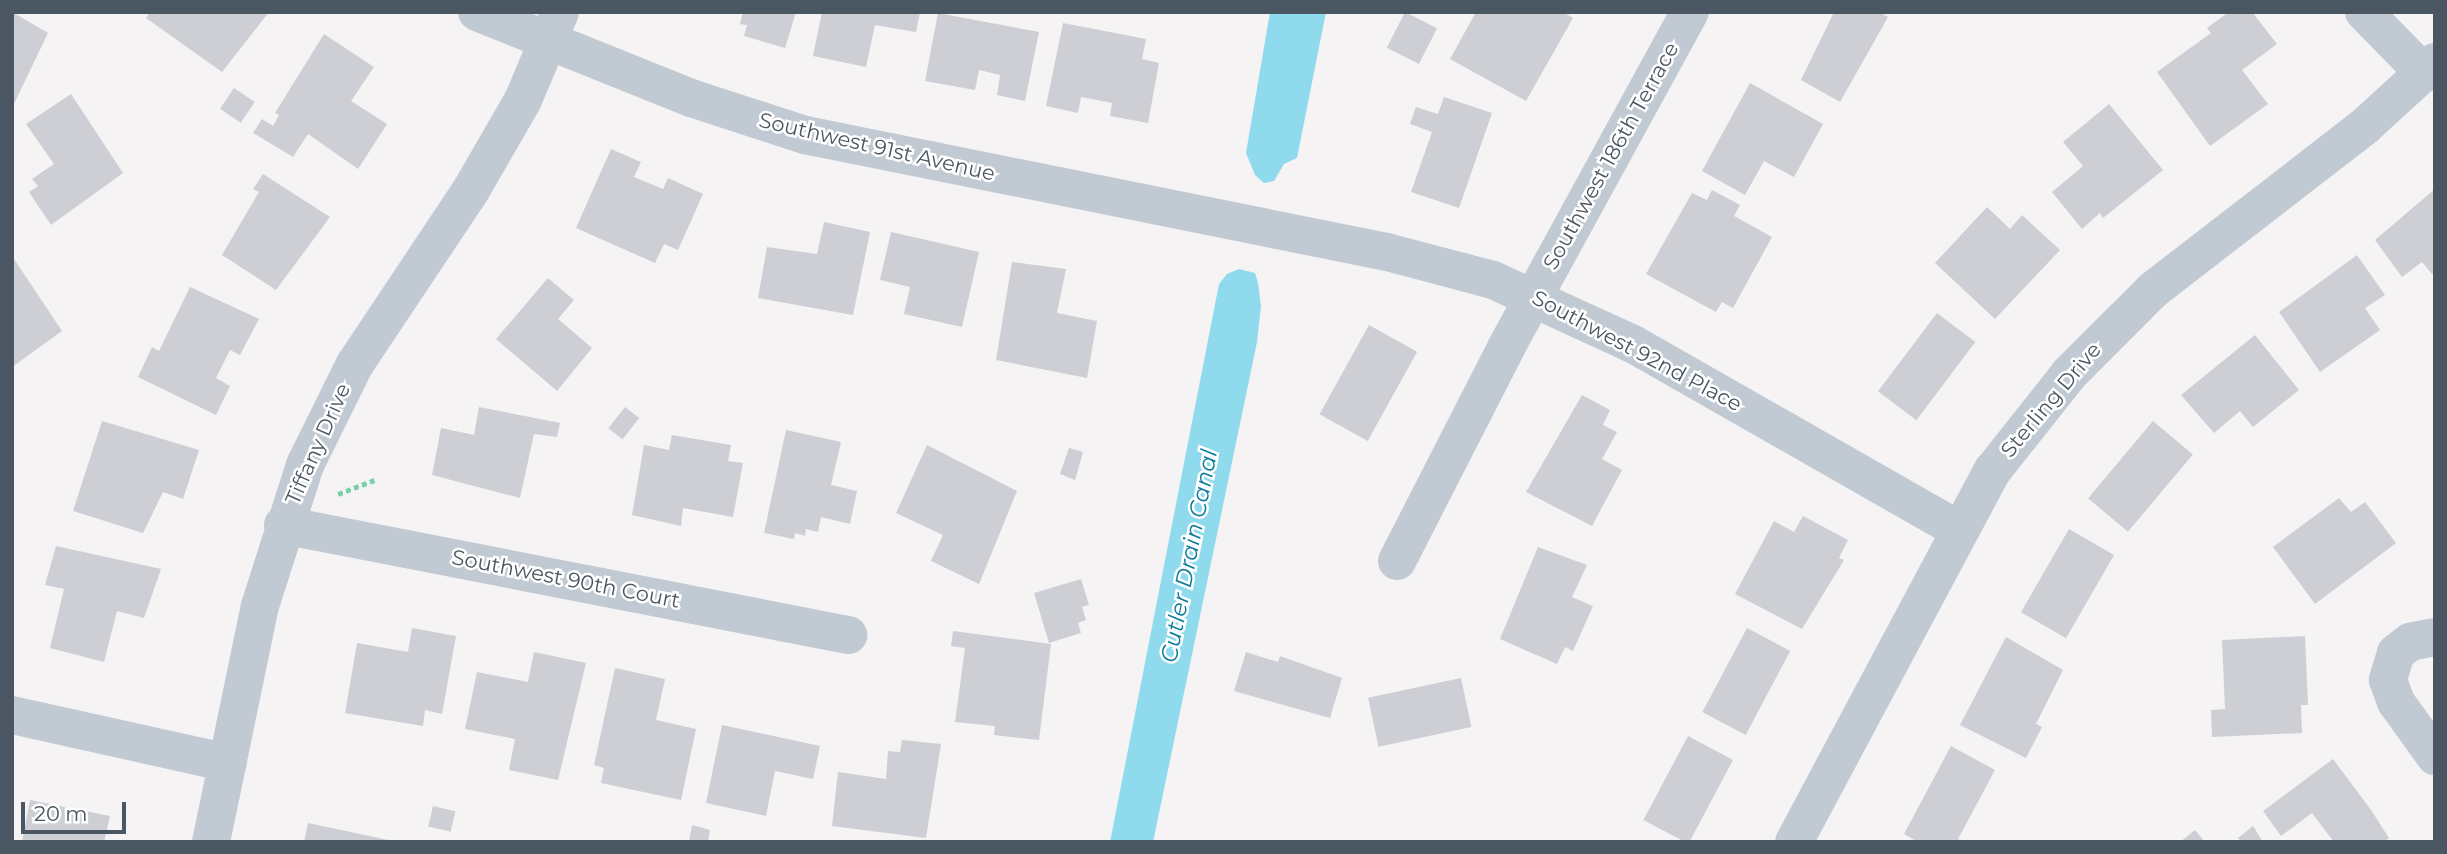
<!DOCTYPE html>
<html>
<head>
<meta charset="utf-8">
<style>
  body { margin:0 }
  #map { position:relative; width:2447px; height:854px; overflow:hidden; background:#f5f3f3; font-family:Montserrat,sans-serif }
  div>[style] { position:absolute }
  [style*='--x'] { left:calc(var(--x)*1px); top:calc(var(--y)*1px); width:calc(var(--w)*1px); rotate:calc(var(--a)*1deg) }
  .water>* { inset:0; background:#90daee }
  .building>* { inset:0; background:#cdcfd5; transform-origin:0 0 }
  .path>* { height:4.5px; margin-top:-2.25px; transform-origin:0; background:repeating-linear-gradient(90deg,#7ad0a6 0 5px,transparent 0 8.5px) }
  .minor>* { height:38px; margin:-19px; padding:0 19px; transform-origin:19px; border-radius:19px; background:#c1cad2 }
  span { translate:-50% -50%; white-space:nowrap; text-align:center; line-height:1.15; -webkit-text-stroke:5px #fff; paint-order:stroke }
  .street-label { font-size:21px; color:#4a5661 }
  .water-label { font-size:23px; color:#0c7c9b; font-style:italic }
  .frame { position:absolute; inset:0; border:14px solid #4a5661; pointer-events:none }
  .scale { position:absolute; left:21px; top:802px; width:105px; height:32px; box-sizing:border-box; border:4px solid #4a5661; border-top:0; padding-left:9px; font-size:21px; line-height:24px; white-space:nowrap; color:#4a5661; -webkit-text-stroke:5px #fff; paint-order:stroke }
</style>
</head>
<body>
<div id="map">
  <div class="water">
    <div style="clip-path:polygon(1270px 12px,1326px 12px,1297px 158px,1284px 164px,1274px 181px,1264px 183px,1255px 175px,1246px 153px)"></div>
    <div style="clip-path:polygon(1239px 269px,1255px 273px,1258px 283px,1261px 306px,1257px 342px,1153px 842px,1110px 842px,1219px 284px,1227px 274px)"></div>
  </div>
  <div class="building">
    <div style="clip-path:polygon(12px 12px,48px 33px,12px 108px)"></div>
    <div style="clip-path:polygon(150px 12px,269px 12px,222px 72px,146px 18px)"></div>
    <div style="clip-path:polygon(743px 12px,796px 12px,785px 48px,744px 36px,747px 25px,740px 24px)"></div>
    <div style="clip-path:polygon(822px 12px,920px 12px,916px 32px,875px 25px,866px 67px,813px 56px)"></div>
    <div style="left:1405px;top:12px;width:36px;height:40px;rotate:27deg"></div>
    <div style="clip-path:polygon(1476px 12px,1563px 12px,1573px 18px,1526px 101px,1450px 59px)"></div>
    <div style="clip-path:polygon(1834px 12px,1879px 12px,1888px 17px,1840px 102px,1801px 80px)"></div>
    <div style="clip-path:polygon(2229px 12px,2252px 12px,2277px 44px,2242px 70px,2268px 104px,2210px 146px,2157px 72px,2211px 33px,2207px 28px)"></div>
    <div style="clip-path:polygon(938px 13px,1039px 32px,1025px 101px,997px 95px,1000px 75px,979px 70px,975px 90px,925px 81px)"></div>
    <div style="clip-path:polygon(1063px 23px,1146px 39px,1142px 59px,1159px 63px,1148px 123px,1110px 116px,1112px 103px,1081px 97px,1078px 113px,1046px 106px)"></div>
    <div style="clip-path:polygon(324px 34px,374px 67px,351px 101px,387px 124px,358px 169px,308px 134px,293px 157px,253px 133px,262px 119px,273px 126px,279px 115px,275px 113px)"></div>
    <div style="clip-path:polygon(1750px 83px,1823px 124px,1794px 177px,1764px 161px,1745px 195px,1702px 171px)"></div>
    <div style="left:234px;top:88px;width:25px;height:25px;rotate:34deg"></div>
    <div style="clip-path:polygon(71px 94px,123px 173px,51px 225px,29px 192px,38px 186px,32px 179px,54px 164px,26px 124px)"></div>
    <div style="clip-path:polygon(1444px 97px,1492px 113px,1459px 208px,1411px 192px,1432px 132px,1410px 124px,1416px 107px,1438px 114px)"></div>
    <div style="clip-path:polygon(2109px 104px,2163px 170px,2103px 218px,2100px 213px,2082px 229px,2052px 192px,2083px 166px,2063px 142px)"></div>
    <div style="clip-path:polygon(611px 149px,641px 162px,634px 177px,663px 189px,668px 178px,703px 194px,678px 250px,664px 244px,655px 263px,576px 228px)"></div>
    <div style="clip-path:polygon(263px 174px,330px 217px,276px 290px,222px 255px,259px 192px,253px 189px)"></div>
    <div style="clip-path:polygon(2435px 189px,2435px 272px,2432px 274px,2422px 262px,2402px 277px,2375px 240px)"></div>
    <div style="clip-path:polygon(1712px 190px,1740px 205px,1734px 216px,1772px 237px,1733px 308px,1722px 302px,1716px 312px,1646px 274px,1692px 193px,1707px 200px)"></div>
    <div style="clip-path:polygon(1987px 207px,2010px 229px,2022px 215px,2060px 250px,1995px 319px,1935px 263px)"></div>
    <div style="clip-path:polygon(824px 222px,870px 232px,853px 315px,758px 298px,767px 247px,817px 254px)"></div>
    <div style="clip-path:polygon(891px 232px,979px 252px,962px 327px,904px 314px,910px 287px,880px 280px)"></div>
    <div style="clip-path:polygon(2357px 255px,2385px 295px,2365px 308px,2380px 330px,2320px 372px,2279px 312px)"></div>
    <div style="clip-path:polygon(14px 259px,62px 331px,12px 367px,12px 260px)"></div>
    <div style="clip-path:polygon(1012px 262px,1066px 269px,1057px 313px,1097px 321px,1087px 378px,996px 360px)"></div>
    <div style="clip-path:polygon(548px 278px,574px 300px,558px 319px,592px 348px,557px 391px,496px 339px)"></div>
    <div style="clip-path:polygon(190px 287px,259px 319px,240px 355px,230px 350px,216px 378px,230px 386px,216px 415px,138px 377px,152px 347px,159px 351px)"></div>
    <div style="left:1937px;top:313px;width:48px;height:98px;rotate:37deg"></div>
    <div style="left:1369px;top:325px;width:55px;height:102px;rotate:29deg"></div>
    <div style="clip-path:polygon(2255px 335px,2299px 390px,2253px 427px,2240px 411px,2214px 433px,2181px 395px)"></div>
    <div style="clip-path:polygon(1582px 395px,1610px 410px,1603px 425px,1617px 432px,1602px 459px,1622px 470px,1592px 526px,1526px 492px)"></div>
    <div style="clip-path:polygon(479px 407px,560px 423px,557px 437px,534px 434px,520px 498px,432px 475px,441px 428px,474px 435px)"></div>
    <div style="left:625px;top:407px;width:18px;height:27px;rotate:38deg"></div>
    <div style="clip-path:polygon(102px 421px,199px 450px,183px 499px,163px 492px,143px 533px,73px 511px)"></div>
    <div style="left:2153px;top:421px;width:52px;height:101px;rotate:40deg"></div>
    <div style="clip-path:polygon(786px 430px,841px 442px,831px 485px,857px 491px,850px 524px,821px 517px,818px 532px,806px 529px,805px 536px,795px 533px,794px 539px,764px 533px)"></div>
    <div style="clip-path:polygon(672px 435px,731px 445px,728px 461px,743px 463px,733px 517px,683px 508px,681px 526px,632px 515px,644px 445px,669px 450px)"></div>
    <div style="clip-path:polygon(927px 445px,1017px 491px,979px 584px,931px 561px,943px 535px,896px 513px)"></div>
    <div style="clip-path:polygon(1069px 448px,1083px 452px,1075px 480px,1060px 474px)"></div>
    <div style="clip-path:polygon(2339px 498px,2351px 512px,2365px 502px,2396px 543px,2315px 604px,2273px 547px)"></div>
    <div style="clip-path:polygon(1803px 516px,1848px 540px,1839px 558px,1844px 560px,1802px 629px,1735px 594px,1774px 521px,1794px 532px)"></div>
    <div style="left:2069px;top:529px;width:52px;height:96px;rotate:30deg"></div>
    <div style="clip-path:polygon(56px 546px,161px 569px,144px 618px,117px 611px,104px 662px,50px 648px,64px 589px,45px 585px)"></div>
    <div style="clip-path:polygon(1538px 547px,1587px 565px,1572px 597px,1593px 606px,1573px 651px,1565px 647px,1557px 664px,1500px 639px)"></div>
    <div style="clip-path:polygon(1081px 579px,1089px 605px,1082px 607px,1086px 620px,1078px 623px,1081px 633px,1049px 643px,1034px 593px)"></div>
    <div style="clip-path:polygon(412px 628px,456px 636px,442px 714px,425px 710px,423px 726px,345px 713px,357px 643px,408px 652px)"></div>
    <div style="left:1747px;top:628px;width:49px;height:95px;rotate:28deg"></div>
    <div style="clip-path:polygon(953px 631px,1051px 644px,1039px 740px,994px 735px,995px 726px,955px 722px,965px 648px,951px 646px)"></div>
    <div style="clip-path:polygon(2305px 636px,2308px 705px,2301px 705px,2302px 733px,2212px 737px,2211px 710px,2225px 709px,2222px 640px)"></div>
    <div style="clip-path:polygon(2006px 637px,2063px 670px,2036px 724px,2042px 727px,2026px 758px,1960px 725px)"></div>
    <div style="clip-path:polygon(534px 652px,586px 663px,558px 780px,509px 770px,515px 739px,465px 729px,477px 672px,528px 682px)"></div>
    <div style="clip-path:polygon(1246px 652px,1278px 662px,1280px 656px,1342px 678px,1330px 718px,1234px 691px)"></div>
    <div style="clip-path:polygon(615px 668px,665px 679px,656px 720px,696px 729px,681px 800px,601px 783px,604px 768px,594px 765px)"></div>
    <div style="left:1461px;top:678px;width:50px;height:95px;rotate:78deg"></div>
    <div style="clip-path:polygon(722px 725px,820px 746px,813px 779px,775px 771px,766px 816px,706px 803px)"></div>
    <div style="left:1688px;top:736px;width:51px;height:95px;rotate:28deg"></div>
    <div style="clip-path:polygon(902px 740px,941px 744px,926px 838px,832px 826px,838px 772px,886px 779px,888px 751px,900px 752px)"></div>
    <div style="clip-path:polygon(1951px 746px,1995px 770px,1958px 839px,1964px 842px,1918px 842px,1904px 834px)"></div>
    <div style="clip-path:polygon(2333px 759px,2371px 810px,2389px 838px,2384px 842px,2334px 842px,2312px 813px,2281px 836px,2263px 811px)"></div>
    <div style="clip-path:polygon(30px 800px,110px 816px,104px 842px,22px 842px)"></div>
    <div style="left:433px;top:806px;width:23px;height:21px;rotate:13deg"></div>
    <div style="clip-path:polygon(308px 823px,393px 841px,393px 842px,304px 842px)"></div>
    <div style="clip-path:polygon(692px 825px,710px 830px,708px 842px,689px 842px)"></div>
    <div style="clip-path:polygon(2253px 826px,2263px 842px,2241px 842px,2238px 838px)"></div>
    <div style="clip-path:polygon(2195px 830px,2205px 842px,2180px 842px)"></div>
  </div>
  <div class="path">
    <div style="--x:338;--y:494;--w:40;--a:-21"></div>
  </div>
  <div class="minor">
    <div style="--x:477;--y:12;--w:231;--a:21.9"></div>
    <div style="--x:691;--y:98;--w:120;--a:18"></div>
    <div style="--x:805;--y:135;--w:594;--a:11.37"></div>
    <div style="--x:1387;--y:252;--w:110;--a:14.8"></div>
    <div style="--x:1493;--y:280;--w:154;--a:24.6"></div>
    <div style="--x:1633;--y:344;--w:375;--a:29.7"></div>
    <div style="--x:2364;--y:12;--w:86;--a:45.5"></div>
    <div style="--x:283;--y:525;--w:576;--a:11.02"></div>
    <div style="--x:1397;--y:561;--w:244;--a:-62.9"></div>
    <div style="--x:1508;--y:344;--w:379;--a:-61.3"></div>
    <div style="--x:2435;--y:637;--w:25;--a:169"></div>
    <div style="--x:2410;--y:642;--w:18;--a:142"></div>
    <div style="--x:2396;--y:653;--w:28;--a:107"></div>
    <div style="--x:2388;--y:680;--w:23;--a:70"></div>
    <div style="--x:2396;--y:702;--w:67;--a:54.2"></div>
    <div style="--x:12;--y:715;--w:221;--a:12.5"></div>
    <div style="--x:211;--y:842;--w:241;--a:-78.3"></div>
    <div style="--x:260;--y:606;--w:148;--a:-72.3"></div>
    <div style="--x:305;--y:465;--w:113;--a:-63.7"></div>
    <div style="--x:355;--y:364;--w:209;--a:-56.3"></div>
    <div style="--x:471;--y:190;--w:104;--a:-60"></div>
    <div style="--x:523;--y:100;--w:95;--a:-67.2"></div>
    <div style="--x:1794;--y:842;--w:422;--a:-61.9"></div>
    <div style="--x:1993;--y:470;--w:122;--a:-51.6"></div>
    <div style="--x:2069;--y:374;--w:119;--a:-45"></div>
    <div style="--x:2153;--y:290;--w:268;--a:-37.7"></div>
    <div style="--x:2365;--y:126;--w:95;--a:-42.4"></div>
  </div>
  <div class="street-label">
    <span style="left:877px;top:147px;rotate:13deg">Southwest 91st Avenue</span>
    <span style="left:1611px;top:156px;rotate:-61deg">Southwest 186th Terrace</span>
    <span style="left:1637px;top:351px;rotate:28deg">Southwest 92nd Place</span>
    <span style="left:2051px;top:400px;rotate:-50deg">Sterling Drive</span>
    <span style="left:318px;top:444px;rotate:-66deg">Tiffany Drive</span>
    <span style="left:566px;top:579px;rotate:11deg">Southwest 90th Court</span>
  </div>
  <div class="water-label">
    <span style="left:1189px;top:556px;rotate:-79deg">Cutler Drain Canal</span>
  </div>
  <div class="frame"></div>
  <div class="scale">20 m</div>
</div>
</body>
</html>
